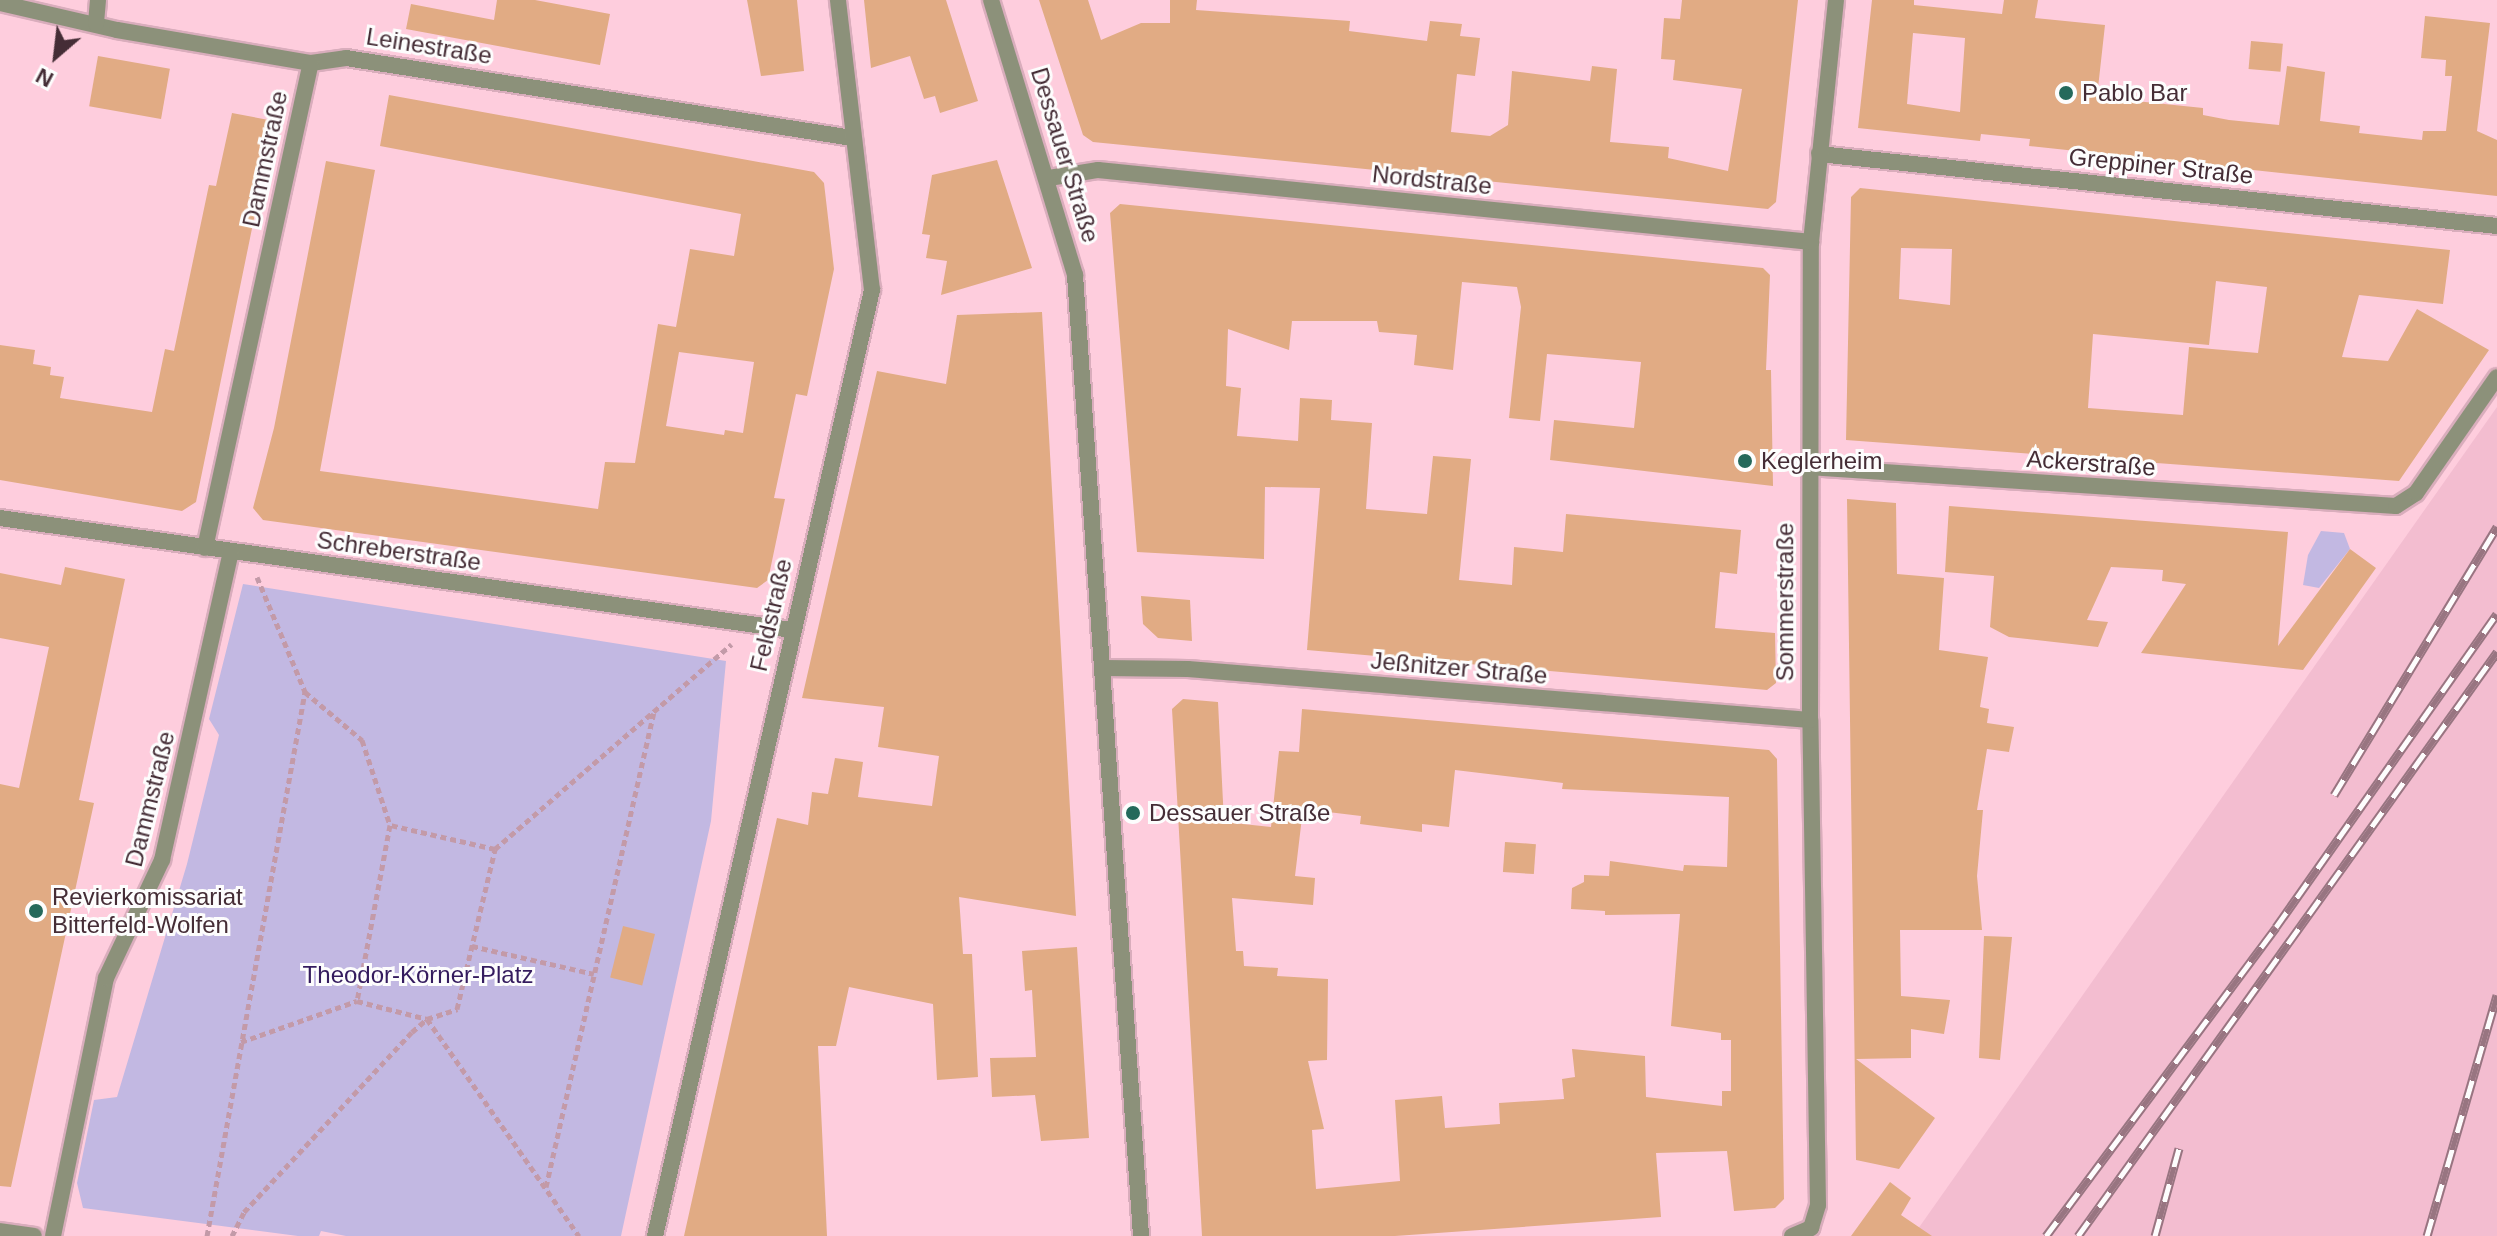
<!DOCTYPE html>
<html>
<head>
<meta charset="utf-8">
<style>
  body { margin:0 }
  #map { position:relative; width:2497px; height:1236px; overflow:hidden; background:#fecddd; font-family:Arial,sans-serif }
  div>[style] { position:absolute }
  [style*='--x'] { left:calc(var(--x)*1px); top:calc(var(--y)*1px); width:calc(var(--w)*1px); rotate:calc(var(--a)*1deg) }
  .built>* { inset:0; background:#f3bdd0 }
  .green>* { inset:0; background:#c2b8e2 }
  .building>* { inset:0; background:#e1ab84; transform-origin:0 0 }
  .path>* { height:5px; margin-top:-2.5px; transform-origin:0; background:repeating-linear-gradient(90deg,#c39aa8 0 6px,transparent 0 10px) }
  .roads { filter:drop-shadow(2px 0 #d9adbc) drop-shadow(-2px 0 #d9adbc) drop-shadow(0 2px #d9adbc) drop-shadow(0 -2px #d9adbc) }
  .minor>* { height:16px; margin:-8px; padding:0 8px; transform-origin:8px; border-radius:8px; background:#8c917a }
  .tertiary>* { height:16px; margin:-8px; padding:0 8px; transform-origin:8px; border-radius:8px; background:#8c917a }
  .rail>* { height:9px; margin-top:-4.5px; transform-origin:0; background:repeating-linear-gradient(90deg,#fdfdfd 0 18px,#987581 0 36px); box-sizing:border-box; border-block:2px solid #987581 }
  .dots>* { width:22px; height:22px; translate:-50% -50%; box-sizing:border-box; border:4px solid #fdfdfd; border-radius:50% }
  span { translate:-50% -50%; white-space:nowrap; text-align:center; line-height:1.15; -webkit-text-stroke:6px #fdfdfd; paint-order:stroke }
  .street-label { font-size:24px; color:#452d36 }
  .poi-label { font-size:24px; color:#452d36 }
  .left { translate:0 -50%; text-align:left }
  .park-label { font-size:24px; color:#341b5e }
  .north { position:absolute; left:16px; top:16px; width:80px; height:80px; -webkit-text-stroke:6px #fdfdfd; paint-order:stroke; rotate:208deg; font-size:22px; font-weight:700; line-height:32px; text-align:center; color:#452d36 }
  .north::after { content:''; display:block; margin:auto; width:28px; height:36px; background:#452d36; clip-path:polygon(50% 0,100% 100%,50% 72%,0 100%) }
</style>
</head>
<body>
<div id="map">
  <div class="built">
    <div style="clip-path:polygon(2497px 407px,2497px 1236px,1913px 1236px)"></div>
  </div>
  <div class="green">
    <div style="clip-path:polygon(2321px 531px,2344px 533px,2350px 549px,2319px 588px,2303px 585px,2308px 555px)"></div>
    <div style="clip-path:polygon(243px 584px,726px 661px,711px 821px,621px 1236px,346px 1236px,321px 1231px,319px 1236px,298px 1236px,83px 1208px,77px 1183px,94px 1100px,117px 1097px,187px 864px,219px 735px,209px 719px)"></div>
  </div>
  <div class="building">
    <div style="clip-path:polygon(497px 0,535px 0,610px 14px,600px 65px,406px 29px,411px 4px,494px 20px)"></div>
    <div style="clip-path:polygon(747px 0,797px 0,804px 71px,761px 76px)"></div>
    <div style="clip-path:polygon(864px 0,946px 0,978px 101px,940px 113px,935px 96px,924px 99px,910px 56px,871px 68px)"></div>
    <div style="clip-path:polygon(1039px 0,1088px 0,1101px 40px,1141px 23px,1170px 23px,1170px 0,1197px 0,1196px 10px,1350px 21px,1349px 31px,1427px 41px,1430px 21px,1462px 24px,1460px 36px,1480px 38px,1475px 76px,1457px 74px,1451px 132px,1490px 136px,1508px 125px,1512px 71px,1590px 81px,1592px 66px,1617px 69px,1610px 142px,1669px 147px,1668px 158px,1728px 171px,1742px 89px,1673px 80px,1675px 60px,1661px 59px,1664px 18px,1680px 19px,1682px 0,1798px 0,1776px 202px,1768px 209px,1093px 142px,1083px 135px)"></div>
    <div style="clip-path:polygon(evenodd,1872px 0,1914px 0,1914px 5px,2002px 14px,2004px 0,2038px 0,2035px 18px,2105px 25px,2097px 97px,2203px 108px,2203px 115px,2229px 120px,2279px 125px,2287px 66px,2325px 72px,2320px 121px,2360px 126px,2359px 133px,2422px 140px,2423px 131px,2446px 131px,2452px 76px,2445px 76px,2446px 60px,2421px 58px,2425px 16px,2490px 23px,2477px 131px,2497px 140px,2497px 196px,2029px 146px,2030px 139px,1981px 134px,1980px 141px,1858px 128px,1872px 0,1913px 33px,1965px 38px,1960px 112px,1907px 104px,1913px 33px)"></div>
    <div style="left:2251px;top:41px;width:32px;height:28px;rotate:5deg"></div>
    <div style="left:98px;top:56px;width:73px;height:51px;rotate:10deg"></div>
    <div style="clip-path:polygon(evenodd,389px 95px,814px 172px,824px 183px,834px 269px,807px 396px,796px 394px,774px 498px,785px 499px,768px 580px,757px 588px,263px 520px,253px 508px,274px 428px,326px 161px,375px 170px,320px 471px,598px 509px,605px 462px,635px 463px,658px 324px,676px 327px,690px 249px,734px 256px,741px 214px,380px 146px,389px 95px,679px 352px,754px 362px,743px 433px,725px 430px,724px 435px,666px 426px,679px 352px)"></div>
    <div style="clip-path:polygon(232px 113px,274px 121px,196px 502px,182px 511px,0 480px,0 345px,35px 350px,33px 364px,51px 367px,50px 375px,64px 377px,60px 398px,152px 412px,165px 349px,174px 351px,209px 185px,216px 186px)"></div>
    <div style="clip-path:polygon(997px 160px,1032px 268px,941px 295px,947px 261px,926px 258px,930px 235px,922px 234px,932px 175px)"></div>
    <div style="clip-path:polygon(evenodd,1860px 188px,2450px 250px,2443px 304px,2359px 295px,2342px 357px,2388px 361px,2417px 309px,2489px 350px,2399px 481px,1846px 440px,1851px 197px,1860px 188px,1901px 248px,1952px 249px,1950px 305px,1899px 299px,1901px 248px,1860px 188px,2216px 281px,2267px 287px,2258px 353px,2189px 347px,2183px 415px,2088px 408px,2093px 334px,2209px 345px,2216px 281px)"></div>
    <div style="clip-path:polygon(1120px 204px,1763px 268px,1770px 275px,1766px 370px,1771px 370px,1773px 486px,1550px 460px,1554px 420px,1634px 428px,1641px 362px,1547px 354px,1540px 421px,1509px 418px,1521px 307px,1517px 287px,1462px 282px,1453px 370px,1414px 365px,1417px 335px,1379px 332px,1377px 321px,1292px 321px,1289px 350px,1228px 329px,1226px 386px,1241px 388px,1237px 436px,1298px 441px,1300px 398px,1332px 400px,1331px 420px,1372px 423px,1366px 509px,1427px 514px,1433px 456px,1471px 459px,1459px 580px,1512px 585px,1514px 547px,1563px 552px,1566px 514px,1741px 530px,1737px 574px,1720px 572px,1715px 628px,1775px 633px,1776px 683px,1767px 690px,1307px 650px,1320px 488px,1265px 487px,1264px 559px,1137px 552px,1110px 213px)"></div>
    <div style="clip-path:polygon(1042px 312px,1076px 916px,959px 897px,963px 954px,972px 954px,978px 1077px,937px 1080px,933px 1004px,849px 987px,836px 1046px,818px 1046px,827px 1236px,684px 1236px,777px 818px,808px 825px,812px 792px,828px 794px,835px 758px,863px 762px,858px 797px,932px 806px,939px 756px,878px 747px,884px 707px,802px 698px,877px 371px,946px 384px,957px 315px)"></div>
    <div style="clip-path:polygon(1847px 499px,1896px 503px,1897px 574px,1944px 578px,1939px 650px,1988px 657px,1980px 707px,1989px 709px,1987px 723px,2014px 727px,2009px 752px,1987px 749px,1977px 810px,1983px 810px,1977px 876px,1982px 930px,1900px 930px,1901px 996px,1950px 1000px,1944px 1034px,1911px 1029px,1911px 1058px,1856px 1059px,1935px 1118px,1899px 1169px,1856px 1160px)"></div>
    <div style="clip-path:polygon(1949px 506px,2288px 532px,2278px 646px,2350px 549px,2376px 568px,2303px 670px,2141px 653px,2186px 584px,2162px 581px,2163px 570px,2111px 567px,2087px 620px,2108px 622px,2098px 647px,2009px 637px,1990px 627px,1994px 576px,1945px 572px)"></div>
    <div style="clip-path:polygon(65px 567px,125px 579px,79px 800px,94px 803px,11px 1187px,0 1186px,0 784px,19px 788px,49px 647px,0 638px,0 573px,61px 585px)"></div>
    <div style="clip-path:polygon(1141px 596px,1190px 600px,1192px 641px,1158px 638px,1143px 624px)"></div>
    <div style="clip-path:polygon(evenodd,1183px 699px,1218px 702px,1224px 822px,1271px 827px,1279px 751px,1299px 752px,1302px 709px,1769px 750px,1777px 759px,1784px 1199px,1775px 1208px,1734px 1211px,1727px 1151px,1656px 1153px,1661px 1217px,1395px 1236px,1202px 1236px,1172px 709px,1183px 699px,1455px 770px,1563px 783px,1562px 789px,1729px 797px,1727px 867px,1684px 865px,1683px 871px,1610px 861px,1609px 876px,1584px 875px,1584px 882px,1572px 888px,1571px 909px,1605px 911px,1605px 915px,1680px 914px,1671px 1026px,1721px 1033px,1721px 1040px,1731px 1040px,1731px 1091px,1722px 1091px,1722px 1106px,1646px 1097px,1645px 1056px,1572px 1049px,1575px 1077px,1562px 1079px,1564px 1099px,1499px 1103px,1500px 1124px,1445px 1128px,1442px 1096px,1395px 1100px,1400px 1181px,1316px 1189px,1312px 1130px,1324px 1129px,1308px 1061px,1327px 1060px,1328px 979px,1277px 976px,1278px 968px,1244px 966px,1243px 951px,1236px 951px,1232px 898px,1313px 905px,1315px 878px,1295px 876px,1303px 809px,1361px 816px,1360px 824px,1422px 832px,1422px 824px,1449px 827px,1455px 770px)"></div>
    <div style="left:1505px;top:842px;width:31px;height:30px;rotate:4deg"></div>
    <div style="left:623px;top:926px;width:33px;height:53px;rotate:14deg"></div>
    <div style="clip-path:polygon(1984px 936px,2012px 937px,2000px 1060px,1979px 1058px)"></div>
    <div style="clip-path:polygon(1077px 947px,1089px 1138px,1041px 1141px,1035px 1095px,992px 1097px,990px 1058px,1036px 1057px,1032px 990px,1025px 991px,1022px 951px)"></div>
    <div style="clip-path:polygon(1890px 1182px,1911px 1198px,1901px 1215px,1932px 1236px,1851px 1236px)"></div>
  </div>
  <div class="path">
    <div style="--x:257;--y:577;--w:125;--a:67.3"></div>
    <div style="--x:305;--y:692;--w:75;--a:40.1"></div>
    <div style="--x:362;--y:740;--w:89;--a:71.8"></div>
    <div style="--x:495;--y:849;--w:108;--a:-167.1"></div>
    <div style="--x:390;--y:825;--w:179;--a:100.6"></div>
    <div style="--x:357;--y:1001;--w:72;--a:14.4"></div>
    <div style="--x:427;--y:1019;--w:265;--a:55"></div>
    <div style="--x:472;--y:946;--w:125;--a:12.9"></div>
    <div style="--x:241;--y:1042;--w:123;--a:-19.5"></div>
    <div style="--x:546;--y:1187;--w:486;--a:-77.2"></div>
    <div style="--x:207;--y:1236;--w:553;--a:-79.79"></div>
    <div style="--x:232;--y:1236;--w:27;--a:-63"></div>
    <div style="--x:244;--y:1212;--w:246;--a:-47"></div>
    <div style="--x:412;--y:1032;--w:20;--a:-41"></div>
    <div style="--x:427;--y:1019;--w:32;--a:-18"></div>
    <div style="--x:457;--y:1009;--w:164;--a:-76.6"></div>
    <div style="--x:495;--y:849;--w:313;--a:-40.9"></div>
  </div>
  <div class="roads">
    <div class="minor">
      <div style="--x:0;--y:3;--w:120;--a:13"></div>
      <div style="--x:117;--y:30;--w:197;--a:9.7"></div>
      <div style="--x:311;--y:63;--w:35;--a:-8"></div>
      <div style="--x:346;--y:58;--w:512;--a:8.98"></div>
      <div style="--x:96;--y:23;--w:23;--a:-85"></div>
      <div style="--x:1819;--y:154;--w:682;--a:6.06"></div>
      <div style="--x:1049;--y:178;--w:50;--a:-9.3"></div>
      <div style="--x:1098;--y:170;--w:717;--a:5.77"></div>
      <div style="--x:1808;--y:467;--w:589;--a:3.79"></div>
      <div style="--x:2396;--y:506;--w:24;--a:-33"></div>
      <div style="--x:2416;--y:493;--w:141;--a:-55.1"></div>
      <div style="--x:0;--y:518;--w:800;--a:8.05"></div>
      <div style="--x:205;--y:548;--w:496;--a:-77.7"></div>
      <div style="--x:1104;--y:668;--w:84;--a:0.7"></div>
      <div style="--x:1188;--y:669;--w:624;--a:4.69"></div>
      <div style="--x:0;--y:1231;--w:34;--a:8"></div>
      <div style="--x:53;--y:1236;--w:263;--a:-78.4"></div>
      <div style="--x:106;--y:978;--w:131;--a:-64.6"></div>
      <div style="--x:162;--y:860;--w:316;--a:-77.4"></div>
      <div style="--x:655;--y:1236;--w:971;--a:-77.08"></div>
      <div style="--x:872;--y:290;--w:292;--a:-96.7"></div>
      <div style="--x:1792;--y:1236;--w:21;--a:-23"></div>
      <div style="--x:1811;--y:1228;--w:24;--a:-73"></div>
      <div style="--x:1818;--y:1205;--w:485;--a:-90.9"></div>
      <div style="--x:1810;--y:720;--w:478;--a:-89.9"></div>
      <div style="--x:1811;--y:242;--w:243;--a:-84.1"></div>
    </div>
    <div class="tertiary">
      <div style="--x:991;--y:0;--w:288;--a:73"></div>
      <div style="--x:1075;--y:275;--w:963;--a:86.07"></div>
    </div>
  </div>
  <div class="rail">
    <div style="--x:2334;--y:795;--w:314;--a:-58.7"></div>
    <div style="--x:2046;--y:1236;--w:385;--a:-53.3"></div>
    <div style="--x:2276;--y:927;--w:383;--a:-54.8"></div>
    <div style="--x:2078;--y:1236;--w:719;--a:-54.34"></div>
    <div style="--x:2155;--y:1236;--w:91;--a:-74.7"></div>
    <div style="--x:2427;--y:1236;--w:251;--a:-73.8"></div>
  </div>
  <div class="dots">
    <div style="left:2066px;top:93px;background:#25695b"></div>
    <div style="left:1745px;top:461px;background:#25695b"></div>
    <div style="left:1133px;top:813px;background:#25695b"></div>
    <div style="left:36px;top:911px;background:#25695b"></div>
  </div>
  <div class="street-label">
    <span style="left:429px;top:46px;rotate:9deg">Leinestraße</span>
    <span style="left:1065px;top:155px;rotate:73deg">Dessauer Straße</span>
    <span style="left:265px;top:159px;rotate:-78deg">Dammstraße</span>
    <span style="left:2161px;top:166px;rotate:6deg">Greppiner Straße</span>
    <span style="left:1432px;top:180px;rotate:6deg">Nordstraße</span>
    <span style="left:2091px;top:463px;rotate:4deg">Ackerstraße</span>
    <span style="left:399px;top:551px;rotate:8deg">Schreberstraße</span>
    <span style="left:1785px;top:602px;rotate:-90deg">Sommerstraße</span>
    <span style="left:771px;top:615px;rotate:-77deg">Feldstraße</span>
    <span style="left:1459px;top:668px;rotate:5deg">Jeßnitzer Straße</span>
    <span style="left:150px;top:799px;rotate:-76deg">Dammstraße</span>
  </div>
  <div class="poi-label">
    <span class="left" style="left:2082px;top:93px">Pablo Bar</span>
    <span class="left" style="left:1761px;top:461px">Keglerheim</span>
    <span class="left" style="left:1149px;top:813px">Dessauer Straße</span>
    <span class="left" style="left:52px;top:911px">Revierkomissariat<br>Bitterfeld-Wolfen</span>
  </div>
  <div class="park-label">
    <span style="left:418px;top:975px">Theodor-Körner-Platz</span>
  </div>
  <div class="north">N</div>
</div>
</body>
</html>
